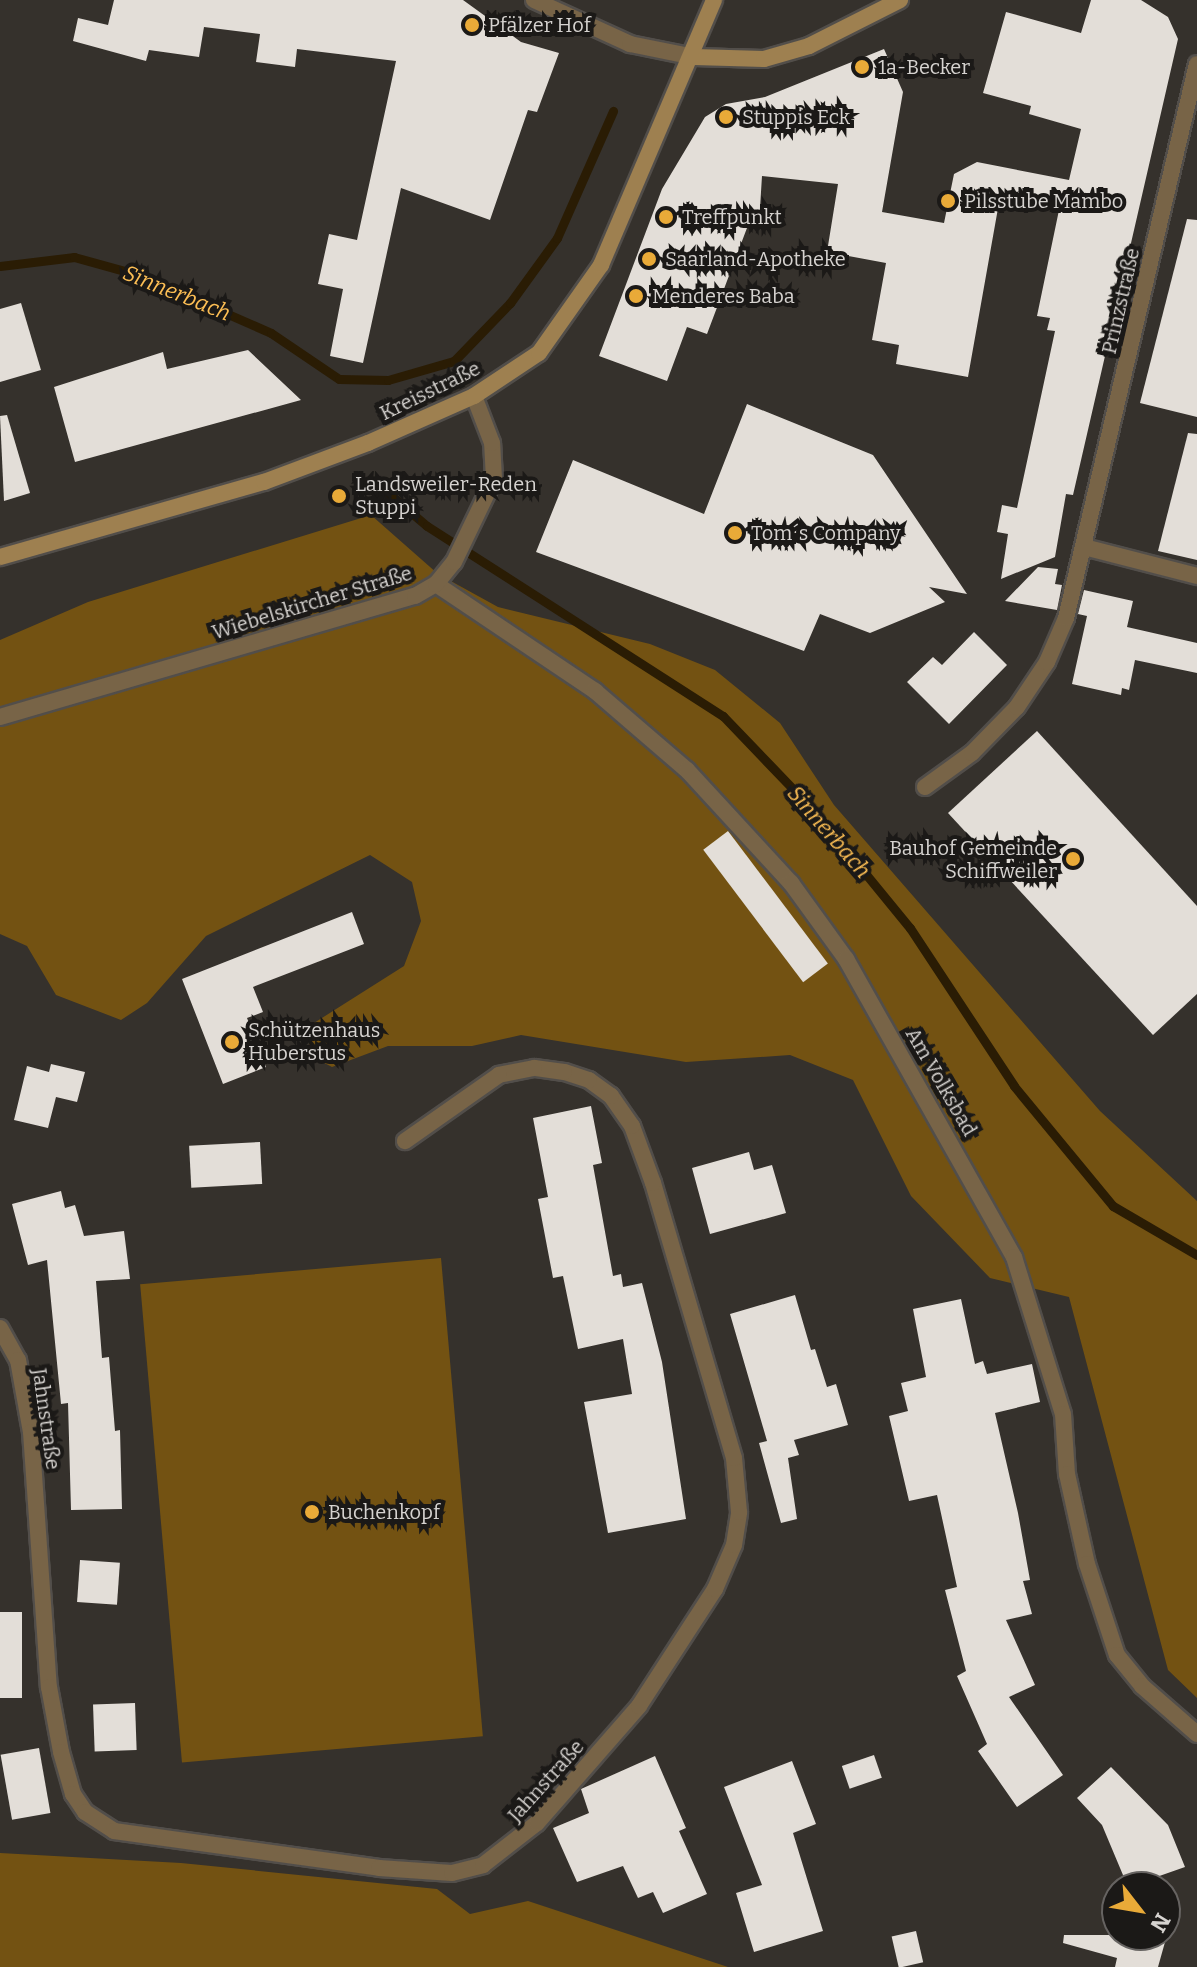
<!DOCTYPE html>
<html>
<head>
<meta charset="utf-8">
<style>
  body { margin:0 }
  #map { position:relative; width:1197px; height:1967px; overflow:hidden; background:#35312c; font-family:Bitter,serif }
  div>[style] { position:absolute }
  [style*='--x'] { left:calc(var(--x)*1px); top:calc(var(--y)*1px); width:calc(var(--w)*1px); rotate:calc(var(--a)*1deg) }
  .green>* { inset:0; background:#735212; transform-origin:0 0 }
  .stream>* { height:9px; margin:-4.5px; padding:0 4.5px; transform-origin:4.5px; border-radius:4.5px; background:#2a1c04 }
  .building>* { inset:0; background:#e3ded8; transform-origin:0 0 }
  .roads { filter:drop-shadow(2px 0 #524e4a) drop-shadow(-2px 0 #524e4a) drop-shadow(0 2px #524e4a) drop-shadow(0 -2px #524e4a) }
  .street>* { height:16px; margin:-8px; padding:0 8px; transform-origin:8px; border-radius:8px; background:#786447 }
  .secondary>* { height:16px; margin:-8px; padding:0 8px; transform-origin:8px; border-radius:8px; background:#9e8050 }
  .dots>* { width:22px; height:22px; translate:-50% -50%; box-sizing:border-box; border:4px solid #1b1917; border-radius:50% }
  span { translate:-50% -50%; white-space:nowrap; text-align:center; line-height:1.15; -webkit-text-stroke:8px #1b1917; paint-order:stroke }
  .poi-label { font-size:20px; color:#d6d3d0 }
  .left { translate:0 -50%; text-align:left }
  .right { translate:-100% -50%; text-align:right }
  .street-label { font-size:20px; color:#d6d3d0 }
  .water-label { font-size:22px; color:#fcbe54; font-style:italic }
  .north { position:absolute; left:1101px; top:1871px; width:80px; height:80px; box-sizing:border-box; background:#1b1917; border:2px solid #666361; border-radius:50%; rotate:121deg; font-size:22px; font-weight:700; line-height:32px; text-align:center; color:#d6d3d0 }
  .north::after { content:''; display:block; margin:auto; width:28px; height:36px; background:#e9aa38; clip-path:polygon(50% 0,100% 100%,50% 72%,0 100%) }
</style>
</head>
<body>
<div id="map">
  <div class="green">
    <div style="clip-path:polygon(371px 515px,438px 574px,498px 607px,650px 644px,715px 670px,780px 723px,834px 805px,1100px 1111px,1197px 1201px,1197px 1698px,1168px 1670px,1069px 1297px,990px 1278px,911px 1196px,853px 1080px,790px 1055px,686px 1062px,521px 1035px,472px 1046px,388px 1046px,332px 1067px,307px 1054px,314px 1023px,404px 966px,421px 921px,412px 882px,370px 855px,206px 936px,147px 1003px,121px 1020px,56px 995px,27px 946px,0 934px,0 640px,88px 602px)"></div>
    <div style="left:441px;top:1258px;width:480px;height:302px;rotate:85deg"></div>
    <div style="clip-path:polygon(0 1853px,181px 1863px,437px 1889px,470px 1914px,528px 1901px,728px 1967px,0 1967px)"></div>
  </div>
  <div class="stream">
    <div style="--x:0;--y:266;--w:75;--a:-6.9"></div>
    <div style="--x:74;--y:257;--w:67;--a:15.5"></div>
    <div style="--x:139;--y:275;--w:144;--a:23.7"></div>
    <div style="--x:271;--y:333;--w:82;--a:34.1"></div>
    <div style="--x:339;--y:379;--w:49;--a:1.2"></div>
    <div style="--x:388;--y:380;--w:69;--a:-16.1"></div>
    <div style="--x:454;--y:361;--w:81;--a:-46"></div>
    <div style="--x:510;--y:303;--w:80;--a:-54.1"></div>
    <div style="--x:557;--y:238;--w:139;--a:-66.2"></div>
    <div style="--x:382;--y:488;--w:59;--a:40.2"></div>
    <div style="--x:427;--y:526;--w:352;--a:32.7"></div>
    <div style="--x:723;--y:716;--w:133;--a:46.2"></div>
    <div style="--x:815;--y:812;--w:150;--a:50.7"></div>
    <div style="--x:910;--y:928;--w:189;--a:56.6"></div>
    <div style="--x:1014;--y:1086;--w:156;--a:50.5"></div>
    <div style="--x:1113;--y:1206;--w:97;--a:30.3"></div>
  </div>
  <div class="building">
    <div style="clip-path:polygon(114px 0,463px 0,521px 42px,559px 53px,537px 112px,528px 110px,490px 220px,401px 188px,363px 363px,330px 356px,343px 289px,318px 284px,329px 234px,357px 240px,396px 61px,297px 49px,295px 67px,256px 62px,260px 34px,204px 27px,199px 57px,149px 50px,146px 61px,73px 41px,78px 18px,108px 25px)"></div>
    <div style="clip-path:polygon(1091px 0,1141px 0,1168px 17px,1178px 39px,1073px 495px,1066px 494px,1055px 557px,1001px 579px,1008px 534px,997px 532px,1002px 505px,1017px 508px,1055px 331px,1047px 330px,1050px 318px,1037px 316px,1059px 210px,1000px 197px,968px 377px,896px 364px,899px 345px,872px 340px,886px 263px,827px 252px,838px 184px,762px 176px,759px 224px,750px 220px,707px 334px,687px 327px,667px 381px,599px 356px,662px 189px,705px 117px,726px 104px,765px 97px,884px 49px,903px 92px,882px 212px,944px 223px,954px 174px,977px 162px,1069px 180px,1081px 129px,1029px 114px,1031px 106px,983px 93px,1006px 12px,1081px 33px)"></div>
    <div style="clip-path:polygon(1187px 219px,1197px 220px,1197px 417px,1140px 403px)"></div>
    <div style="clip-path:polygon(21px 303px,41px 370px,0 382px,0 309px)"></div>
    <div style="clip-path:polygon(248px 350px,301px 400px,75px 462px,54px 387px,163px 352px,167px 369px)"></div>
    <div style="clip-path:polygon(747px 404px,873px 455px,967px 594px,929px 587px,945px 602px,870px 633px,820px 614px,804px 651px,536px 552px,573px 460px,704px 514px)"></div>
    <div style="clip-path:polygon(7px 415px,30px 493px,4px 501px,0 416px)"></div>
    <div style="clip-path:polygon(1188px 433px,1197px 434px,1197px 560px,1158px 551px)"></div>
    <div style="clip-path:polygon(1038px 567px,1058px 569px,1055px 584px,1062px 585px,1057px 610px,1005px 601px)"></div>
    <div style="clip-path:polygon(1084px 590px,1133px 601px,1127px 627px,1197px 643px,1197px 673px,1135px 660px,1129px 690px,1122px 688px,1121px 695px,1072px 684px,1087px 616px,1078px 614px)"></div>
    <div style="clip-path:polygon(974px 632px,1007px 665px,949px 724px,907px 682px,933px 657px,942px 665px)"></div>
    <div style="clip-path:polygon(1037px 731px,1197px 906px,1197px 994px,1153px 1035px,948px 813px)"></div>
    <div style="left:728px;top:831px;width:166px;height:31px;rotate:53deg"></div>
    <div style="clip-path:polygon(352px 912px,364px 944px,253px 987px,263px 1012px,247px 1018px,266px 1067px,223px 1084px,182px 979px)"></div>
    <div style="clip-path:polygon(51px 1064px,85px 1072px,77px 1102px,56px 1097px,48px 1128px,14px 1120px,27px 1066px,49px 1072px)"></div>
    <div style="clip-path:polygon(591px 1106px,602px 1163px,593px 1165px,613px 1276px,621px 1274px,623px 1287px,642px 1283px,662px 1362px,686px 1519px,608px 1533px,584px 1402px,632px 1394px,623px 1339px,578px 1349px,563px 1276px,553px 1278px,538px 1199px,548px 1197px,533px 1118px)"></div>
    <div style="left:260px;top:1142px;width:42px;height:71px;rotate:87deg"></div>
    <div style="clip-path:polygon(749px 1152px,754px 1170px,772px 1165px,786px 1213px,710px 1234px,692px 1168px)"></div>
    <div style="clip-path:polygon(61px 1191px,65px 1208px,75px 1205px,84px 1236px,124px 1231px,130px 1279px,96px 1281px,102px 1358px,109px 1357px,115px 1431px,120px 1430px,122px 1509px,71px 1510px,68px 1403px,61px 1404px,47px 1260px,28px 1265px,12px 1204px)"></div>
    <div style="clip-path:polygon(795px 1295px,811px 1350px,815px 1349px,827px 1387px,836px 1384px,848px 1425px,794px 1440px,799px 1455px,788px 1458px,797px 1519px,781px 1523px,759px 1443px,767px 1441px,730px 1314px)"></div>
    <div style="clip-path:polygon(961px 1299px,975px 1364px,983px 1361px,987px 1374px,1032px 1364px,1040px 1402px,995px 1413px,1018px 1513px,1030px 1580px,1023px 1581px,1032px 1614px,1006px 1620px,1035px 1685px,1009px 1697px,1063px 1775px,1017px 1807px,978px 1751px,987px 1744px,957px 1676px,966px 1671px,945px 1590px,957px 1587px,937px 1495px,909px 1501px,889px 1416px,908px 1411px,901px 1383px,926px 1377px,913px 1309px)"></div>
    <div style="left:80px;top:1560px;width:40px;height:42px;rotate:4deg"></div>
    <div style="left:0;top:1612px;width:22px;height:86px"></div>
    <div style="left:135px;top:1703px;width:47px;height:42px;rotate:88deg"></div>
    <div style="left:39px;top:1748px;width:66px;height:39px;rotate:80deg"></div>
    <div style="left:874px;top:1755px;width:24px;height:34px;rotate:71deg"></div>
    <div style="clip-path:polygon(655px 1756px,686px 1828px,679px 1831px,707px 1894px,663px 1913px,653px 1892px,638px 1898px,623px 1866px,577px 1882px,553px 1828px,589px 1813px,581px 1789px)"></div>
    <div style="clip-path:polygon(792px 1761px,816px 1824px,793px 1833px,823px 1931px,754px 1952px,736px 1893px,762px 1885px,724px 1787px)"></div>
    <div style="clip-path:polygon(1111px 1767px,1168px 1825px,1185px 1867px,1128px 1887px,1102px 1825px,1077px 1798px)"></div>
    <div style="left:916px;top:1931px;width:32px;height:25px;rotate:77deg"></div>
    <div style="clip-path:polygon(1064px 1935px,1167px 1935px,1158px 1967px,1115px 1967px,1117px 1958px,1063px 1943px)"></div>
  </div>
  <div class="roads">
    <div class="street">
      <div style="--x:534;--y:0;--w:106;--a:24.6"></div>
      <div style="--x:630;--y:44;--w:65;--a:11.5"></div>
      <div style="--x:1084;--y:547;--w:117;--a:14.4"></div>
      <div style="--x:436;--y:584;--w:192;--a:33.9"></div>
      <div style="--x:595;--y:691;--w:121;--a:40.7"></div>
      <div style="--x:687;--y:770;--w:154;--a:47.4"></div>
      <div style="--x:791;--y:883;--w:94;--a:54.1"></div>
      <div style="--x:846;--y:959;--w:342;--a:60.6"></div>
      <div style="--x:1014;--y:1257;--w:164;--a:72.7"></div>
      <div style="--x:1063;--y:1414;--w:60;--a:86.2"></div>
      <div style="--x:1067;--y:1474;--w:92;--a:77.5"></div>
      <div style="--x:1087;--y:1564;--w:96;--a:71.8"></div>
      <div style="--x:1117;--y:1655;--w:40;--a:51"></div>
      <div style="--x:1142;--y:1686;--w:73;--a:41.1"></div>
      <div style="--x:0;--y:717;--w:432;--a:-16.3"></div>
      <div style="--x:415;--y:596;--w:24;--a:-30"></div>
      <div style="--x:436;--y:584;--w:28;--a:-51"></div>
      <div style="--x:454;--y:562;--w:92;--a:-64.3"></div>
      <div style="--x:494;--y:479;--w:36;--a:-93"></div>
      <div style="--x:492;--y:443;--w:50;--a:-111"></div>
      <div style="--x:925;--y:787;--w:58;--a:-35.9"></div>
      <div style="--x:972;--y:753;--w:64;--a:-45.6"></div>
      <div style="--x:1017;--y:707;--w:54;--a:-56.3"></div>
      <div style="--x:1047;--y:662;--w:48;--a:-66.6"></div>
      <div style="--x:1066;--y:618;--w:569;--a:-76.7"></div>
      <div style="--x:0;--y:1328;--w:37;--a:61"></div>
      <div style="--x:18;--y:1360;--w:73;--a:79.8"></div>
      <div style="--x:31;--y:1432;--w:256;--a:86"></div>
      <div style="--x:49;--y:1687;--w:66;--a:79.5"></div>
      <div style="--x:61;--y:1752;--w:44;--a:74.1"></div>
      <div style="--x:73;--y:1794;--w:22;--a:56"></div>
      <div style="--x:85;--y:1812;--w:35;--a:33"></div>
      <div style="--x:114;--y:1831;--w:268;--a:7.9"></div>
      <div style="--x:379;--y:1868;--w:73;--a:3.9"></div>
      <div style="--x:452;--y:1873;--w:32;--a:-14"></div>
      <div style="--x:483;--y:1865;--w:68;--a:-37.9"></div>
      <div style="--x:537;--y:1823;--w:155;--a:-48.9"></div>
      <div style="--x:639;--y:1706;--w:140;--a:-57"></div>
      <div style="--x:715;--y:1589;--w:48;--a:-66.6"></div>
      <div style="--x:734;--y:1545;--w:33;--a:-81"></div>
      <div style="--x:739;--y:1512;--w:54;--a:-95.3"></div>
      <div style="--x:734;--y:1458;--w:287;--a:-106.4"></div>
      <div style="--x:653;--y:1183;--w:61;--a:-110.2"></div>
      <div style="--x:632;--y:1126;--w:37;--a:-125"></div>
      <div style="--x:611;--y:1096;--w:27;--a:-144"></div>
      <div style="--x:589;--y:1080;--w:26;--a:-162"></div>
      <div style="--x:564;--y:1072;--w:30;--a:-172"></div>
      <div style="--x:534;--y:1068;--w:36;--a:169"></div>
      <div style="--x:499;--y:1075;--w:115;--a:144.9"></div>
    </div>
    <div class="secondary">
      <div style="--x:694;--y:57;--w:70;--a:1.6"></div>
      <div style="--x:764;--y:59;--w:47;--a:-16.1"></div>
      <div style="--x:809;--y:46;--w:102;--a:-26.8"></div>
      <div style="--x:0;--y:557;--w:274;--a:-15.9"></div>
      <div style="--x:264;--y:482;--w:111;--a:-20.6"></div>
      <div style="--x:368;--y:443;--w:116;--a:-23.9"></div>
      <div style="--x:474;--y:396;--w:78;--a:-33.5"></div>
      <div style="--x:539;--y:353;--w:108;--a:-54.8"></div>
      <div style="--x:601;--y:265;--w:288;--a:-66.9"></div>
    </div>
  </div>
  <div class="dots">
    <div style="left:472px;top:25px;background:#e9aa38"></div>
    <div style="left:862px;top:67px;background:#e9aa38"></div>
    <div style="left:726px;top:117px;background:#e9aa38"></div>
    <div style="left:948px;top:201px;background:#e9aa38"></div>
    <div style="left:666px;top:217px;background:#e9aa38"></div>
    <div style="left:649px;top:259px;background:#e9aa38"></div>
    <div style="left:636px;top:296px;background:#e9aa38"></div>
    <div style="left:339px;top:496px;background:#e9aa38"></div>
    <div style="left:735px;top:533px;background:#e9aa38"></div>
    <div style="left:1073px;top:859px;background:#e9aa38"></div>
    <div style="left:232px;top:1042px;background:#e9aa38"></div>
    <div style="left:312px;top:1512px;background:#e9aa38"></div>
  </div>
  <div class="poi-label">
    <span class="left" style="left:488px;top:25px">Pfälzer Hof</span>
    <span class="left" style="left:878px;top:67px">1a-Becker</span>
    <span class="left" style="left:742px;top:117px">Stuppis Eck</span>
    <span class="left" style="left:964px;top:201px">Pilsstube Mambo</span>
    <span class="left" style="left:682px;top:217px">Treffpunkt</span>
    <span class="left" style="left:665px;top:259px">Saarland-Apotheke</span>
    <span class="left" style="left:652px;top:296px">Menderes Baba</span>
    <span class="left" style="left:355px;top:496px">Landsweiler-Reden<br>Stuppi</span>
    <span class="left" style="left:751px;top:533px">Tom´s Company</span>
    <span class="right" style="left:1057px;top:860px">Bauhof Gemeinde<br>Schiffweiler</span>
    <span class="left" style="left:248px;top:1042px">Schützenhaus<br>Huberstus</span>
    <span class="left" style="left:328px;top:1512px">Buchenkopf</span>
  </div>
  <div class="street-label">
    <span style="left:1121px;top:301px;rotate:-77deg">Prinzstraße</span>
    <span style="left:430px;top:391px;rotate:-26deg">Kreisstraße</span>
    <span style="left:312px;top:603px;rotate:-17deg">Wiebelskircher Straße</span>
    <span style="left:941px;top:1082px;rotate:60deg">Am Volksbad</span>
    <span style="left:46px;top:1419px;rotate:82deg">Jahnstraße</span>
    <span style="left:546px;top:1781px;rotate:-48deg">Jahnstraße</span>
  </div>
  <div class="water-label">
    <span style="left:177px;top:293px;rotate:22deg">Sinnerbach</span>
    <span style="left:829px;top:832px;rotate:49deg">Sinnerbach</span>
  </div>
  <div class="north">N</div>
</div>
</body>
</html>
